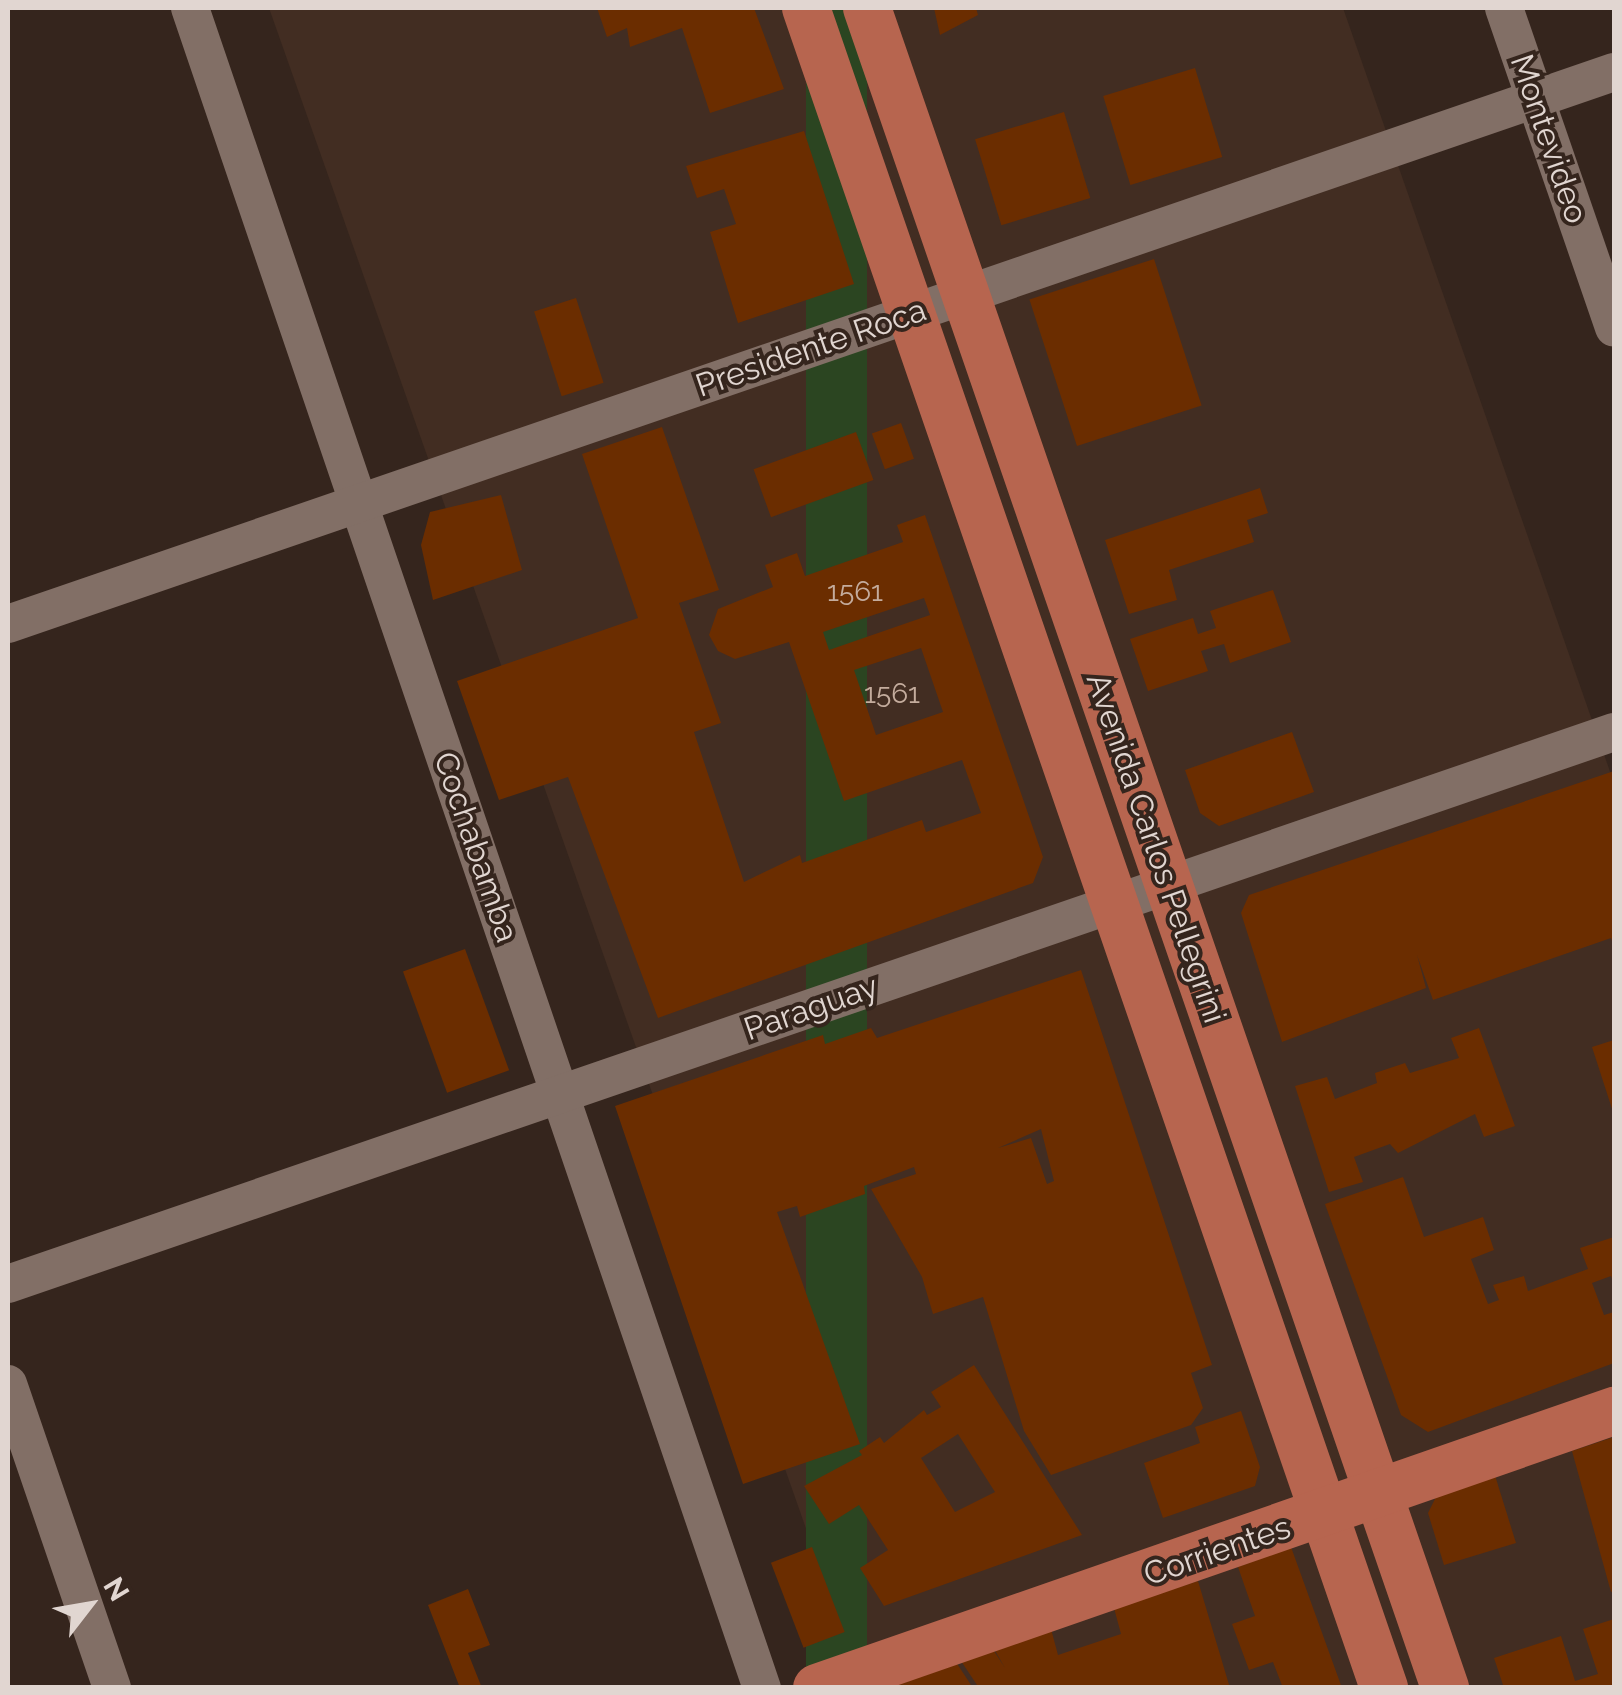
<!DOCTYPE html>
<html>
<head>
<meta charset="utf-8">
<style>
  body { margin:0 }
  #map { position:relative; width:1622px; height:1695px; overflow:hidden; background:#35251d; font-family:Raleway,sans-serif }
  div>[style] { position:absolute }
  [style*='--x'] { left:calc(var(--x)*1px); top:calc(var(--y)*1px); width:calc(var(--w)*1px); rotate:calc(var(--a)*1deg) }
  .built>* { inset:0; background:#422d22 }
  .green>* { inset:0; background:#2b4521; transform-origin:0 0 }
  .building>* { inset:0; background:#6b2d00; transform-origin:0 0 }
  .minor>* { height:38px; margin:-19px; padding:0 19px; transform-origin:19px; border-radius:19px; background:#826f66 }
  .major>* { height:48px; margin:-24px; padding:0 24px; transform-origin:24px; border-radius:24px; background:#b7654f }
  span { translate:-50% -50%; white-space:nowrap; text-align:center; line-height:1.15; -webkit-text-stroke:8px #35251d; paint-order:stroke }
  .number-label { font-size:28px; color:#c4ac9d }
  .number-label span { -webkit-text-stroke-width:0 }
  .street-label { font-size:32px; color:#e1d6d1 }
  .frame { position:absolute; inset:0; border:10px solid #e1d6d1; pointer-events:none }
  .north { position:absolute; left:40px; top:1555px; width:100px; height:100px; -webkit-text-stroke:8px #35251d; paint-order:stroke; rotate:59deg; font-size:28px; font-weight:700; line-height:40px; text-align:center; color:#e1d6d1 }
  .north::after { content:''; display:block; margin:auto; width:35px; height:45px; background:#e1d6d1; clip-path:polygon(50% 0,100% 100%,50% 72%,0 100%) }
</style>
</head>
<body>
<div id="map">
  <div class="built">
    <div style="clip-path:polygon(269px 8px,1343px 8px,1614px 783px,1614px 1687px,862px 1687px)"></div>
  </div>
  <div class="green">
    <div style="left:806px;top:8px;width:61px;height:1776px"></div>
  </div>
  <div class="building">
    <div style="clip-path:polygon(597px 8px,754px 8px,784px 89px,710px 113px,682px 28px,630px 47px,627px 28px,607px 37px)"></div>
    <div style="clip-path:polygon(934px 8px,976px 8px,978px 15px,940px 35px)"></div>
    <div style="left:1195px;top:68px;width:93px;height:96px;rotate:73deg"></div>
    <div style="left:1064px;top:112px;width:90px;height:93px;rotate:73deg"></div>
    <div style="clip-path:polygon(804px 131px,854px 284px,738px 323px,710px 232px,736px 224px,724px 189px,697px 198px,686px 166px)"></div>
    <div style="left:1154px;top:259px;width:154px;height:131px;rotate:72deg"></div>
    <div style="left:576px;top:298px;width:89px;height:44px;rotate:72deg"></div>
    <div style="left:901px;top:423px;width:38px;height:31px;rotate:70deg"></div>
    <div style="clip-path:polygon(evenodd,662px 427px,719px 590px,679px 603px,721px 723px,694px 732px,744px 882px,800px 855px,802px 863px,922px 820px,926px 832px,981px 813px,962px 760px,844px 801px,789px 642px,735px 659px,718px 651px,709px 635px,718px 609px,773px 587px,765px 565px,797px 553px,805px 576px,903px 542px,897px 525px,925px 515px,1043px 857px,1033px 883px,658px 1018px,568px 777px,499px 800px,457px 681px,638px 618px,582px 454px,662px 427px,924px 598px,930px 615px,829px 650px,823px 632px,924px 598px,662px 427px,921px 648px,943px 712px,876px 735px,854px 670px,921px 648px)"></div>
    <div style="left:856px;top:432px;width:51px;height:109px;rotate:70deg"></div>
    <div style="clip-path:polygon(1260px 488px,1268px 513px,1247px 520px,1254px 542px,1169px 570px,1177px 600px,1129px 614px,1105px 540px)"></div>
    <div style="clip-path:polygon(501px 495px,522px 570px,433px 600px,421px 545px,430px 512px)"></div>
    <div style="clip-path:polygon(1273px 590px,1291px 642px,1230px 663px,1224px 644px,1201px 651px,1208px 671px,1148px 691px,1130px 639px,1193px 618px,1198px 634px,1216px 628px,1210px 611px)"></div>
    <div style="clip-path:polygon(1292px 732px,1314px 792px,1219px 826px,1200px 813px,1185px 770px)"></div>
    <div style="clip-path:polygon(1614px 771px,1614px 947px,1611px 938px,1433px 1000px,1417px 955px,1426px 988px,1282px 1042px,1241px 913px,1249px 895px)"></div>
    <div style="left:465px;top:949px;width:129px;height:66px;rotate:70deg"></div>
    <div style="clip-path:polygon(evenodd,1081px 970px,1212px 1365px,1191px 1373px,1203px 1408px,1191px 1425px,1051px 1475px,1024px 1431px,983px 1297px,933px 1314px,922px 1277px,871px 1189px,916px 1174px,914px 1167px,864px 1186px,865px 1194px,800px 1217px,797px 1206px,777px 1212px,860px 1444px,743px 1484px,615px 1106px,823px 1035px,825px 1044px,871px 1028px,877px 1038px,1081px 970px,1041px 1129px,1054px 1181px,1047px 1184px,1031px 1138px,998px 1148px,1041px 1129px)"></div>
    <div style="clip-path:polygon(1479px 1028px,1515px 1126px,1484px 1137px,1475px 1114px,1398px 1153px,1390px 1144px,1354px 1157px,1363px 1182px,1329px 1192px,1295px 1086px,1327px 1077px,1335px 1099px,1377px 1083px,1375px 1073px,1405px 1063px,1410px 1073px,1459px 1058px,1451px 1038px)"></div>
    <div style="clip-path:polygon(1614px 1040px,1614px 1115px,1592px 1047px)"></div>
    <div style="clip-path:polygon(1403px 1177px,1424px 1237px,1483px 1217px,1494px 1250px,1471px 1259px,1488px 1304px,1499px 1300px,1493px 1285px,1524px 1276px,1528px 1291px,1588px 1269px,1580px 1248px,1614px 1237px,1614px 1285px,1611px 1276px,1592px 1283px,1604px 1315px,1614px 1312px,1614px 1363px,1428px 1432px,1401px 1415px,1325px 1204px)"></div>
    <div style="clip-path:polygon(evenodd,974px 1365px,1082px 1535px,884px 1606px,860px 1568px,888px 1550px,859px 1505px,829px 1524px,804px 1486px,862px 1455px,859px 1451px,880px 1437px,884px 1443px,924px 1410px,927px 1415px,941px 1407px,931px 1392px,974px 1365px,958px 1434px,995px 1492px,955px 1512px,921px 1458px,958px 1434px)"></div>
    <div style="clip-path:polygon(1241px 1411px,1260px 1467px,1255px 1486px,1163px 1518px,1144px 1463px,1200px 1443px,1195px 1427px)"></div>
    <div style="clip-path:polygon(1614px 1437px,1614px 1591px,1611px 1592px,1572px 1451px)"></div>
    <div style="clip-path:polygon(1493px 1469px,1516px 1543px,1444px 1565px,1428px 1513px,1442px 1485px)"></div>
    <div style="left:812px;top:1547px;width:91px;height:44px;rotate:69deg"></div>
    <div style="clip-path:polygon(1291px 1547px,1342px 1688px,1283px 1688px,1273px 1662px,1249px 1670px,1232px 1624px,1255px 1616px,1238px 1567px)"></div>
    <div style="clip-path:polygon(1198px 1581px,1230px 1688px,979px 1688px,961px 1661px,994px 1651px,1005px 1668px,993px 1647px,1051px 1629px,1058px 1655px,1121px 1634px,1114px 1608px)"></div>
    <div style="clip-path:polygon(468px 1589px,490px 1645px,468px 1653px,482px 1688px,460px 1688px,428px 1605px)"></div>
    <div style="clip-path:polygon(1614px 1619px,1614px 1688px,1504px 1688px,1494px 1658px,1561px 1636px,1575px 1681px,1598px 1674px,1583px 1629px)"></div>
    <div style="clip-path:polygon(954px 1659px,973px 1688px,869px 1688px)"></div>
  </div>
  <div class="minor">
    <div style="--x:190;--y:8;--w:1775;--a:71.2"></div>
    <div style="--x:1504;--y:8;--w:338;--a:71"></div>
    <div style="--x:8;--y:624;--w:1698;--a:-18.97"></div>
    <div style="--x:8;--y:1284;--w:1698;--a:-18.97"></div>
    <div style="--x:8;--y:1384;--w:321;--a:71.1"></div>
  </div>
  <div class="major">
    <div style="--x:806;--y:8;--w:1777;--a:71.01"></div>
    <div style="--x:867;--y:8;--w:1777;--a:71.01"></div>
    <div style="--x:817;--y:1688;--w:844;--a:-19.17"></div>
  </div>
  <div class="number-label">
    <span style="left:855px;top:592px">1561</span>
    <span style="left:892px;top:694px">1561</span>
  </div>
  <div class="street-label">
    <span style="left:1549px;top:139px;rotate:71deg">Montevideo</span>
    <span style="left:811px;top:348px;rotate:-19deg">Presidente Roca</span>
    <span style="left:476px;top:847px;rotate:71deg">Cochabamba</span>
    <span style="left:1156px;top:848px;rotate:71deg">Avenida Carlos Pellegrini</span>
    <span style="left:811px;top:1008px;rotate:-19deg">Paraguay</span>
    <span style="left:1217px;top:1551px;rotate:-19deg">Corrientes</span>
  </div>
  <div class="frame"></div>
  <div class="north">N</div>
</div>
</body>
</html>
